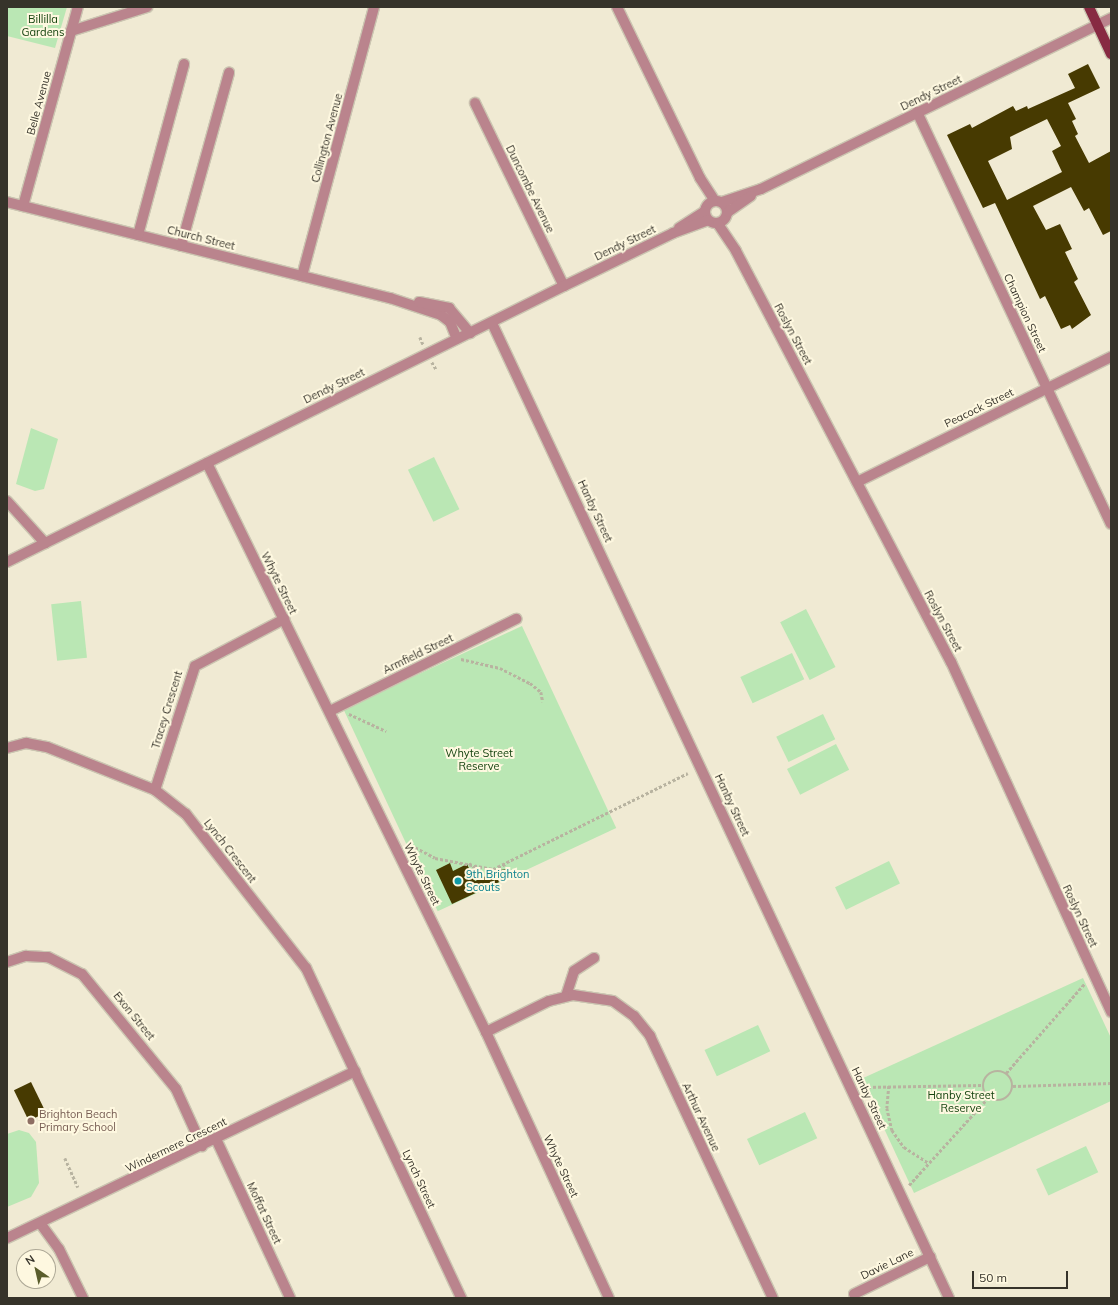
<!DOCTYPE html>
<html>
<head>
<meta charset="utf-8">
<style>
  body { margin:0 }
  #map { position:relative; width:1118px; height:1305px; overflow:hidden; background:#f0ead3; font-family:Mulish,sans-serif }
  div>[style] { position:absolute }
  [style*='--x'] { left:calc(var(--x)*1px); top:calc(var(--y)*1px); width:calc(var(--w)*1px); rotate:calc(var(--a)*1deg) }
  .green>* { inset:0; background:#bae7b4; transform-origin:0 0 }
  .building>* { inset:0; background:#473a01; transform-origin:0 0 }
  .path>* { height:2.5px; margin-top:-1.25px; transform-origin:0; background:repeating-linear-gradient(90deg,#b8b3a0 0 3px,transparent 0 5px) }
  .path>.ring { margin:-1.25px; padding:0; box-sizing:content-box; background:none; border:2.5px solid #b8b3a0; border-radius:50% }
  .roads { filter:drop-shadow(1px 0 #cbc5b1) drop-shadow(-1px 0 #cbc5b1) drop-shadow(0 1px #cbc5b1) drop-shadow(0 -1px #cbc5b1) }
  .minor>* { height:10px; margin:-5px; padding:0 5px; transform-origin:5px; border-radius:5px; background:#ba848d }
  .minor>.ring { margin:-5px; padding:0; box-sizing:content-box; background:none; border:10px solid #ba848d; border-radius:50% }
  .major>* { height:10px; margin:-5px; padding:0 5px; transform-origin:5px; border-radius:5px; background:#872a42 }
  .dots>* { width:11px; height:11px; translate:-50% -50%; box-sizing:border-box; border:2px solid #fef8e0; border-radius:50% }
  span { translate:-50% -50%; white-space:nowrap; text-align:center; line-height:1.15; -webkit-text-stroke:4px #fef8e0; paint-order:stroke }
  .park-label { font-size:11px; color:#14430e }
  .street-label { font-size:11px; color:#36332a }
  .culture-label { font-size:11px; color:#0d838f }
  .left { translate:0 -50%; text-align:left }
  .education-label { font-size:11px; color:#785e54 }
  .frame { position:absolute; inset:0; border:8px solid #36332a; pointer-events:none }
  .north { position:absolute; left:16px; top:1249px; width:40px; height:40px; box-sizing:border-box; background:#fef8e0; border:1px solid #aea997; border-radius:50%; rotate:326deg; font-size:11px; font-weight:700; line-height:16px; text-align:center; color:#36332a }
  .north::after { content:''; display:block; margin:auto; width:14px; height:18px; background:#5a5d2b; clip-path:polygon(50% 0,100% 100%,50% 72%,0 100%) }
  .scale { position:absolute; left:972px; top:1271px; width:96px; height:18px; box-sizing:border-box; border:2px solid #36332a; border-top:0; padding-left:5px; font-size:12px; line-height:14px; white-space:nowrap; color:#36332a; -webkit-text-stroke:3px #fef8e0; paint-order:stroke }
</style>
</head>
<body>
<div id="map">
  <div class="green">
    <div style="clip-path:polygon(7px 7px,67px 7px,55px 48px,7px 36px)"></div>
    <div style="clip-path:polygon(31px 428px,58px 439px,44px 489px,35px 491px,16px 484px)"></div>
    <div style="left:434px;top:457px;width:58px;height:29px;rotate:64deg"></div>
    <div style="left:81px;top:601px;width:57px;height:30px;rotate:84deg"></div>
    <div style="left:806px;top:609px;width:65px;height:29px;rotate:63deg"></div>
    <div style="left:522px;top:626px;width:223px;height:197px;rotate:65deg"></div>
    <div style="left:792px;top:653px;width:29px;height:57px;rotate:65deg"></div>
    <div style="left:823px;top:714px;width:28px;height:52px;rotate:64deg"></div>
    <div style="left:836px;top:744px;width:29px;height:55px;rotate:63deg"></div>
    <div style="left:889px;top:861px;width:25px;height:60px;rotate:64deg"></div>
    <div style="clip-path:polygon(1083px 978px,1111px 1038px,1111px 1101px,914px 1193px,861px 1079px)"></div>
    <div style="left:758px;top:1025px;width:29px;height:59px;rotate:65deg"></div>
    <div style="left:805px;top:1112px;width:29px;height:64px;rotate:65deg"></div>
    <div style="clip-path:polygon(19px 1130px,29px 1133px,36px 1142px,39px 1183px,31px 1197px,7px 1207px,7px 1134px)"></div>
    <div style="left:1086px;top:1146px;width:29px;height:55px;rotate:65deg"></div>
  </div>
  <div class="building">
    <div style="clip-path:polygon(evenodd,1088px 64px,1100px 88px,1068px 103px,1076px 119px,1072px 121px,1078px 134px,1075px 136px,1089px 163px,1111px 151px,1111px 231px,1103px 235px,1089px 208px,1084px 211px,1071px 187px,1033px 206px,1046px 230px,1060px 224px,1072px 249px,1065px 252px,1078px 279px,1074px 282px,1091px 315px,1072px 329px,1070px 325px,1061px 329px,1045px 296px,1040px 299px,995px 203px,983px 208px,947px 135px,970px 124px,972px 128px,1013px 106px,1016px 111px,1027px 106px,1028px 109px,1075px 88px,1068px 74px,1088px 64px,1047px 119px,1061px 146px,1052px 151px,1062px 172px,1007px 200px,988px 161px,1012px 149px,1010px 137px,1047px 119px)"></div>
    <div style="clip-path:polygon(450px 863px,453px 871px,467px 864px,475px 881px,499px 870px,509px 869px,512px 876px,452px 904px,436px 870px)"></div>
    <div style="left:31px;top:1082px;width:34px;height:19px;rotate:64deg"></div>
  </div>
  <div class="path">
    <div style="--x:420;--y:337;--w:8;--a:67"></div>
    <div style="--x:432;--y:362;--w:8;--a:60"></div>
    <div style="--x:461;--y:659;--w:40;--a:13"></div>
    <div style="--x:500;--y:668;--w:34;--a:27"></div>
    <div style="--x:530;--y:683;--w:14;--a:39"></div>
    <div style="--x:541;--y:692;--w:10;--a:79"></div>
    <div style="--x:349;--y:714;--w:41;--a:24.7"></div>
    <div style="--x:411;--y:845;--w:27;--a:28"></div>
    <div style="--x:435;--y:858;--w:59;--a:10.7"></div>
    <div style="--x:493;--y:869;--w:217;--a:-26.2"></div>
    <div style="--x:469;--y:863;--w:20;--a:37"></div>
    <div style="--x:485;--y:875;--w:23;--a:-29"></div>
    <div class="ring" style="left:983px;top:1071px;width:27.5px;height:27.5px"></div>
    <div style="--x:1006;--y:1073;--w:120;--a:-48.7"></div>
    <div style="--x:889;--y:1086;--w:22;--a:95"></div>
    <div style="--x:887;--y:1108;--w:23;--a:77"></div>
    <div style="--x:892;--y:1130;--w:21;--a:55"></div>
    <div style="--x:904;--y:1147;--w:30;--a:33"></div>
    <div style="--x:1013;--y:1086;--w:98;--a:-1.8"></div>
    <div style="--x:863;--y:1087;--w:119;--a:-1"></div>
    <div style="--x:65;--y:1158;--w:32;--a:66"></div>
    <div style="--x:909;--y:1185;--w:118;--a:-47.8"></div>
  </div>
  <div class="roads">
    <div class="minor">
      <div style="--x:617;--y:7;--w:190;--a:64.1"></div>
      <div style="--x:700;--y:178;--w:27;--a:57"></div>
      <div style="--x:71;--y:31;--w:80;--a:-17.5"></div>
      <div style="--x:475;--y:103;--w:203;--a:64.1"></div>
      <div style="--x:917;--y:112;--w:455;--a:64.8"></div>
      <div class="ring" style="left:705px;top:201px;width:12px;height:12px"></div>
      <div style="--x:7;--y:202;--w:395;--a:14.1"></div>
      <div style="--x:390;--y:298;--w:54;--a:18.4"></div>
      <div style="--x:441;--y:315;--w:11;--a:38"></div>
      <div style="--x:450;--y:322;--w:18;--a:68"></div>
      <div style="--x:722;--y:202;--w:41;--a:-18.4"></div>
      <div style="--x:761;--y:189;--w:390;--a:-26"></div>
      <div style="--x:23;--y:206;--w:206;--a:-74.6"></div>
      <div style="--x:728;--y:212;--w:28;--a:-35"></div>
      <div style="--x:718;--y:224;--w:32;--a:56"></div>
      <div style="--x:736;--y:251;--w:464;--a:62.4"></div>
      <div style="--x:951;--y:662;--w:385;--a:65.4"></div>
      <div style="--x:679;--y:228;--w:31;--a:-33"></div>
      <div style="--x:138;--y:235;--w:177;--a:-74.9"></div>
      <div style="--x:181;--y:246;--w:180;--a:-74.5"></div>
      <div style="--x:302;--y:276;--w:278;--a:-75"></div>
      <div style="--x:419;--y:302;--w:31;--a:11"></div>
      <div style="--x:449;--y:308;--w:33;--a:50"></div>
      <div style="--x:492;--y:323;--w:1077;--a:64.89"></div>
      <div style="--x:207;--y:463;--w:634;--a:63.88"></div>
      <div style="--x:486;--y:1032;--w:293;--a:65.2"></div>
      <div style="--x:857;--y:482;--w:283;--a:-26.2"></div>
      <div style="--x:7;--y:501;--w:57;--a:47.9"></div>
      <div style="--x:7;--y:562;--w:622;--a:-26.36"></div>
      <div style="--x:564;--y:286;--w:121;--a:-25.9"></div>
      <div style="--x:673;--y:233;--w:37;--a:-20"></div>
      <div style="--x:330;--y:711;--w:208;--a:-26.3"></div>
      <div style="--x:7;--y:748;--w:20;--a:-15"></div>
      <div style="--x:26;--y:743;--w:21;--a:11"></div>
      <div style="--x:47;--y:747;--w:116;--a:21.7"></div>
      <div style="--x:155;--y:790;--w:39;--a:38"></div>
      <div style="--x:186;--y:814;--w:195;--a:52.1"></div>
      <div style="--x:306;--y:968;--w:365;--a:64.8"></div>
      <div style="--x:155;--y:790;--w:130;--a:-72.1"></div>
      <div style="--x:195;--y:666;--w:101;--a:-27.8"></div>
      <div style="--x:7;--y:962;--w:20;--a:-18"></div>
      <div style="--x:26;--y:956;--w:22;--a:3"></div>
      <div style="--x:48;--y:957;--w:38;--a:27"></div>
      <div style="--x:82;--y:974;--w:149;--a:50.7"></div>
      <div style="--x:176;--y:1089;--w:63;--a:65.5"></div>
      <div style="--x:566;--y:996;--w:26;--a:-72"></div>
      <div style="--x:574;--y:971;--w:24;--a:-33"></div>
      <div style="--x:486;--y:1032;--w:70;--a:-26.2"></div>
      <div style="--x:549;--y:1001;--w:25;--a:-14"></div>
      <div style="--x:573;--y:995;--w:40;--a:8.5"></div>
      <div style="--x:613;--y:1001;--w:26;--a:36"></div>
      <div style="--x:634;--y:1016;--w:26;--a:51"></div>
      <div style="--x:650;--y:1036;--w:289;--a:64.9"></div>
      <div style="--x:216;--y:1139;--w:175;--a:65"></div>
      <div style="--x:40;--y:1223;--w:32;--a:54"></div>
      <div style="--x:59;--y:1249;--w:55;--a:63.9"></div>
      <div style="--x:7;--y:1238;--w:386;--a:-25.6"></div>
      <div style="--x:854;--y:1294;--w:85;--a:-26"></div>
    </div>
    <div class="major">
      <div style="--x:1089;--y:7;--w:52;--a:64.9"></div>
    </div>
  </div>
  <div class="dots">
    <div style="left:458px;top:881px;background:#0f9aa8"></div>
    <div style="left:31px;top:1121px;background:#8d6e63"></div>
  </div>
  <div class="park-label">
    <span style="left:43px;top:26px">Billilla<br>Gardens</span>
    <span style="left:479px;top:760px">Whyte Street<br>Reserve</span>
    <span style="left:961px;top:1102px">Hanby Street<br>Reserve</span>
  </div>
  <div class="street-label">
    <span style="left:931px;top:93px;rotate:-26deg">Dendy Street</span>
    <span style="left:39px;top:103px;rotate:-75deg">Belle Avenue</span>
    <span style="left:327px;top:138px;rotate:-75deg">Collington Avenue</span>
    <span style="left:530px;top:189px;rotate:64deg">Duncombe Avenue</span>
    <span style="left:201px;top:238px;rotate:14deg">Church Street</span>
    <span style="left:625px;top:243px;rotate:-26deg">Dendy Street</span>
    <span style="left:1025px;top:313px;rotate:65deg">Champion Street</span>
    <span style="left:793px;top:334px;rotate:62deg">Roslyn Street</span>
    <span style="left:334px;top:386px;rotate:-26deg">Dendy Street</span>
    <span style="left:979px;top:408px;rotate:-26deg">Peacock Street</span>
    <span style="left:595px;top:511px;rotate:65deg">Hanby Street</span>
    <span style="left:279px;top:583px;rotate:64deg">Whyte Street</span>
    <span style="left:943px;top:621px;rotate:62deg">Roslyn Street</span>
    <span style="left:418px;top:654px;rotate:-26deg">Armfield Street</span>
    <span style="left:167px;top:710px;rotate:-73deg">Tracey Crescent</span>
    <span style="left:732px;top:805px;rotate:65deg">Hanby Street</span>
    <span style="left:230px;top:851px;rotate:52deg">Lynch Crescent</span>
    <span style="left:422px;top:874px;rotate:64deg">Whyte Street</span>
    <span style="left:1080px;top:916px;rotate:65deg">Roslyn Street</span>
    <span style="left:134px;top:1016px;rotate:51deg">Exon Street</span>
    <span style="left:869px;top:1098px;rotate:65deg">Hanby Street</span>
    <span style="left:701px;top:1117px;rotate:65deg">Arthur Avenue</span>
    <span style="left:176px;top:1145px;rotate:-26deg">Windermere Crescent</span>
    <span style="left:561px;top:1166px;rotate:65deg">Whyte Street</span>
    <span style="left:419px;top:1179px;rotate:65deg">Lynch Street</span>
    <span style="left:264px;top:1213px;rotate:65deg">Moffat Street</span>
    <span style="left:887px;top:1264px;rotate:-26deg">Davie Lane</span>
  </div>
  <div class="culture-label">
    <span class="left" style="left:466px;top:881px">9th Brighton<br>Scouts</span>
  </div>
  <div class="education-label">
    <span class="left" style="left:39px;top:1121px">Brighton Beach<br>Primary School</span>
  </div>
  <div class="frame"></div>
  <div class="north">N</div>
  <div class="scale">50 m</div>
</div>
</body>
</html>
